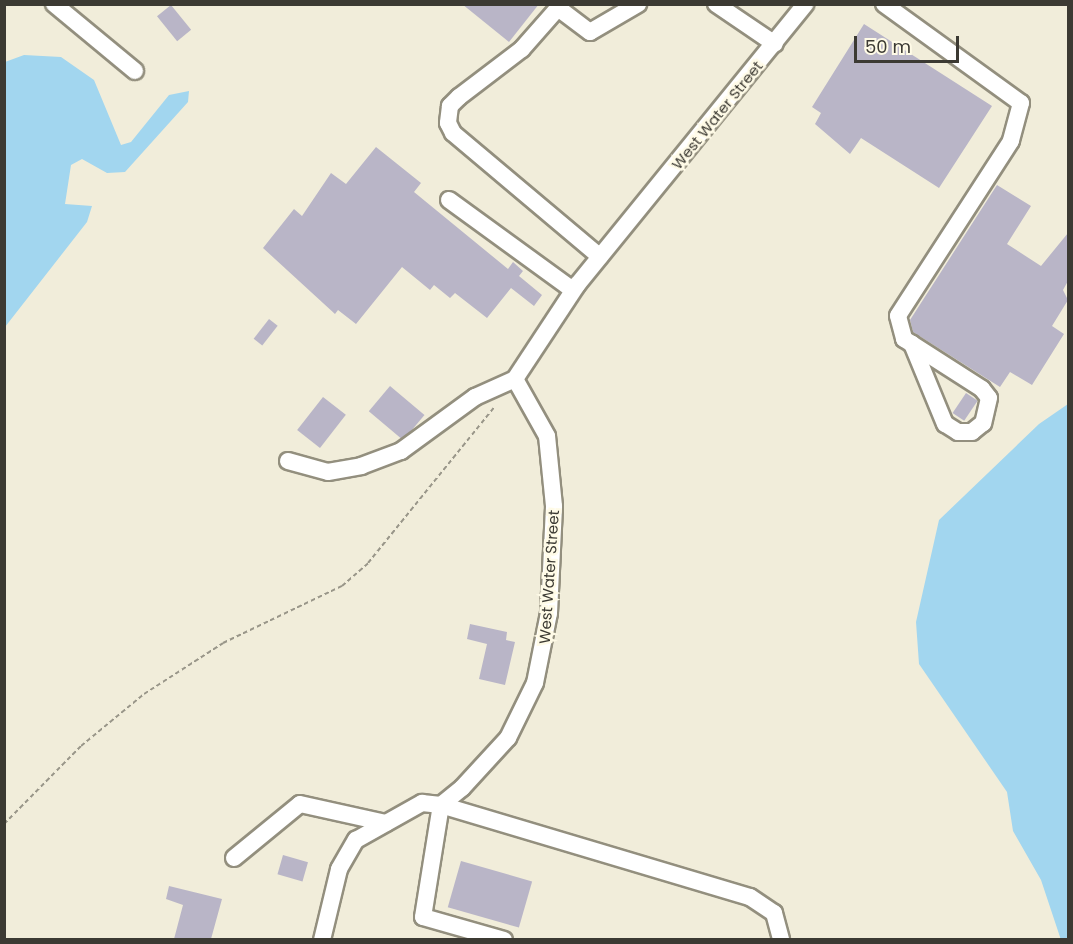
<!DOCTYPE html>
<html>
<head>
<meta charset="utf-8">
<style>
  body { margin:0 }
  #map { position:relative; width:1073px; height:944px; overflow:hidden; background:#f1edda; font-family:Poppins,sans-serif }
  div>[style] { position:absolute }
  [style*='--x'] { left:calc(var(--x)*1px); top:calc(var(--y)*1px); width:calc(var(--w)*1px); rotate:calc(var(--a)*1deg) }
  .water>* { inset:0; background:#a2d6ef }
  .building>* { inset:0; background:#b9b5c7; transform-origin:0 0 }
  .path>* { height:2px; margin-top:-1px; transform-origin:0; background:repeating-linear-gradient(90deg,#999689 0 4.5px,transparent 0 7.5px) }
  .roads { filter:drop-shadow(2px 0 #938f7e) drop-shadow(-2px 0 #938f7e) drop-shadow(0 2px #938f7e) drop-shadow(0 -2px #938f7e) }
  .minor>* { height:16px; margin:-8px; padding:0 8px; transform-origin:8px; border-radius:8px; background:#fff }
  span { translate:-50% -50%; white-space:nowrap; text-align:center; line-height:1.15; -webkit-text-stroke:5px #fffbe7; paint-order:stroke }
  .street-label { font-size:15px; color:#3c3a33 }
  .frame { position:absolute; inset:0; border:6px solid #3c3a33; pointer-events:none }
  .scale { position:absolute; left:854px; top:36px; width:105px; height:27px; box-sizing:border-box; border:3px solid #3c3a33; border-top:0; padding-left:8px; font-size:18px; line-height:21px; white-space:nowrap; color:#3c3a33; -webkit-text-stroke:4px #fffbe7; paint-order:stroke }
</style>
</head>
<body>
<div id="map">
  <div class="water">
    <div style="clip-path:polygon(24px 55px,61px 57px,94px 80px,121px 145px,131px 142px,169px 95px,189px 91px,188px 102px,125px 172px,107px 173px,82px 159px,71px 165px,65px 204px,92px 206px,87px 222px,5px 327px,5px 62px)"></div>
    <div style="clip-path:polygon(1068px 404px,1068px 939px,1061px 940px,1041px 880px,1013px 831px,1007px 792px,919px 664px,916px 622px,939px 520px,1039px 424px)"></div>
  </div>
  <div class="building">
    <div style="clip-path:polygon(462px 4px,539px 4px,509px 42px)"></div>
    <div style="left:171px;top:5px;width:32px;height:18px;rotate:51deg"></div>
    <div style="clip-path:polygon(864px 24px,992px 106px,939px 188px,861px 138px,850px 154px,815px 124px,821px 113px,812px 107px)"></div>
    <div style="clip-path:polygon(376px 147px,421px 183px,414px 192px,508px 269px,513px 262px,523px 271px,519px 276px,542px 295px,534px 306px,511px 288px,487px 318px,455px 293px,450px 298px,434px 285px,430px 290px,402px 267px,356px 324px,338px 310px,335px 314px,263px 248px,294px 209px,302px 216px,331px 173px,346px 184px)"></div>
    <div style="clip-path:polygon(997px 185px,1031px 206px,1007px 244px,1041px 266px,1068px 233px,1068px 281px,1063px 290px,1068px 300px,1052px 326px,1064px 334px,1032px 385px,1010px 372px,1000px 387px,913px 332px,910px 320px)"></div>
    <div style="left:269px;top:319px;width:11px;height:25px;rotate:38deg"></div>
    <div style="left:390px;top:386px;width:45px;height:33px;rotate:40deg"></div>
    <div style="left:966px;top:393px;width:14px;height:24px;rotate:34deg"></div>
    <div style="left:323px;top:397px;width:29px;height:42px;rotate:38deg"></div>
    <div style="clip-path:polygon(470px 624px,507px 632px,506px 640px,515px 642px,505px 685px,479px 679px,487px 644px,467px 639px)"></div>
    <div style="left:283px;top:855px;width:26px;height:20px;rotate:16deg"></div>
    <div style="left:461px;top:861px;width:74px;height:48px;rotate:16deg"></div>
    <div style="clip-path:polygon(169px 886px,222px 899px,211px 939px,174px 939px,183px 905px,166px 899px)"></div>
  </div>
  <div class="path">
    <div style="--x:4;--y:824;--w:110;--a:-45.4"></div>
    <div style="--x:81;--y:746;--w:82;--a:-39.5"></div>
    <div style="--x:144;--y:694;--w:94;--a:-32.8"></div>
    <div style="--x:223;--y:643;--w:132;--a:-25.6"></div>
    <div style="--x:342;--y:586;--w:35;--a:-41"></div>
    <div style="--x:368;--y:563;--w:202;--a:-51"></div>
  </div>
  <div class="roads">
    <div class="minor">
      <div style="--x:54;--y:4;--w:105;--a:39.6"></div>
      <div style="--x:561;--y:4;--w:5;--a:127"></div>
      <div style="--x:558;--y:8;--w:40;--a:37"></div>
      <div style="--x:590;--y:32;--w:56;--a:-30.3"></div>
      <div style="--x:716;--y:4;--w:71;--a:34.1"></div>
      <div style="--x:884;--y:4;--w:169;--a:35.9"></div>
      <div style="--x:1021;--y:103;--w:39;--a:105"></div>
      <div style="--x:1011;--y:141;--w:208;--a:122.9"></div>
      <div style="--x:898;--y:316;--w:24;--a:75"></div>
      <div style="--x:904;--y:339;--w:9;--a:32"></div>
      <div style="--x:912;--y:344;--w:83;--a:32.7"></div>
      <div style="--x:982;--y:389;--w:11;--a:52"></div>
      <div style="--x:989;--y:398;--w:26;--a:103"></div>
      <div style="--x:983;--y:423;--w:14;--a:141"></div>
      <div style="--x:972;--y:432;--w:14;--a:180"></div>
      <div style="--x:958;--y:432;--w:15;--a:-148"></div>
      <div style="--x:945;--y:424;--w:87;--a:-112.4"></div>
      <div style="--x:558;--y:8;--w:55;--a:131.3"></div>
      <div style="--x:522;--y:49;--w:79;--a:142.7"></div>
      <div style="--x:459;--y:97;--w:13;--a:135"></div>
      <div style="--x:450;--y:106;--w:17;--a:97"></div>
      <div style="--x:448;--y:123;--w:11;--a:63"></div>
      <div style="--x:453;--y:133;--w:192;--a:40.1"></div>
      <div style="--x:449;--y:200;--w:153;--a:36"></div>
      <div style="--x:288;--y:461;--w:41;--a:15.4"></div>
      <div style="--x:328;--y:472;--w:34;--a:-10"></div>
      <div style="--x:361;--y:466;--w:43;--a:-20.6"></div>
      <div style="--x:401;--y:451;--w:92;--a:-36.1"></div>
      <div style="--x:475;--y:397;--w:44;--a:-24.2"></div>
      <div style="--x:234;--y:858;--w:85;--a:-39.3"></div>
      <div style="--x:300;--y:804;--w:88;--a:12.5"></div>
      <div style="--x:322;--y:940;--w:73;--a:-76.5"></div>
      <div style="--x:339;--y:869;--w:34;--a:-60"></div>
      <div style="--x:356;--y:840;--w:76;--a:-29.3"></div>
      <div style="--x:422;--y:803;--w:19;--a:6"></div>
      <div style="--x:441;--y:805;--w:27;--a:-39"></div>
      <div style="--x:462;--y:788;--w:68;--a:-47.4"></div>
      <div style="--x:508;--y:738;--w:61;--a:-63.9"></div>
      <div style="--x:535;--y:683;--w:71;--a:-78.7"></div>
      <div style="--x:549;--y:613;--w:107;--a:-87.3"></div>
      <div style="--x:554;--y:506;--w:70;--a:-95.7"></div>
      <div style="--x:547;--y:436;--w:65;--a:-119.3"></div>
      <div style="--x:515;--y:379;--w:113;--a:-56.6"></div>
      <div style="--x:577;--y:285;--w:362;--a:-50.9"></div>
      <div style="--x:504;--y:940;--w:84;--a:-164.1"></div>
      <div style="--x:423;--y:917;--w:113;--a:-80.9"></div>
      <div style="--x:441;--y:805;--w:322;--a:16.6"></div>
      <div style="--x:750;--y:897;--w:29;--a:34"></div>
      <div style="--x:774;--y:913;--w:28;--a:75"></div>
    </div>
  </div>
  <div class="street-label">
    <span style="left:717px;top:115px;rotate:-51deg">West Water Street</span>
    <span style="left:549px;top:577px;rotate:-86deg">West Water Street</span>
  </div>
  <div class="frame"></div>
  <div class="scale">50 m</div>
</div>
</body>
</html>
